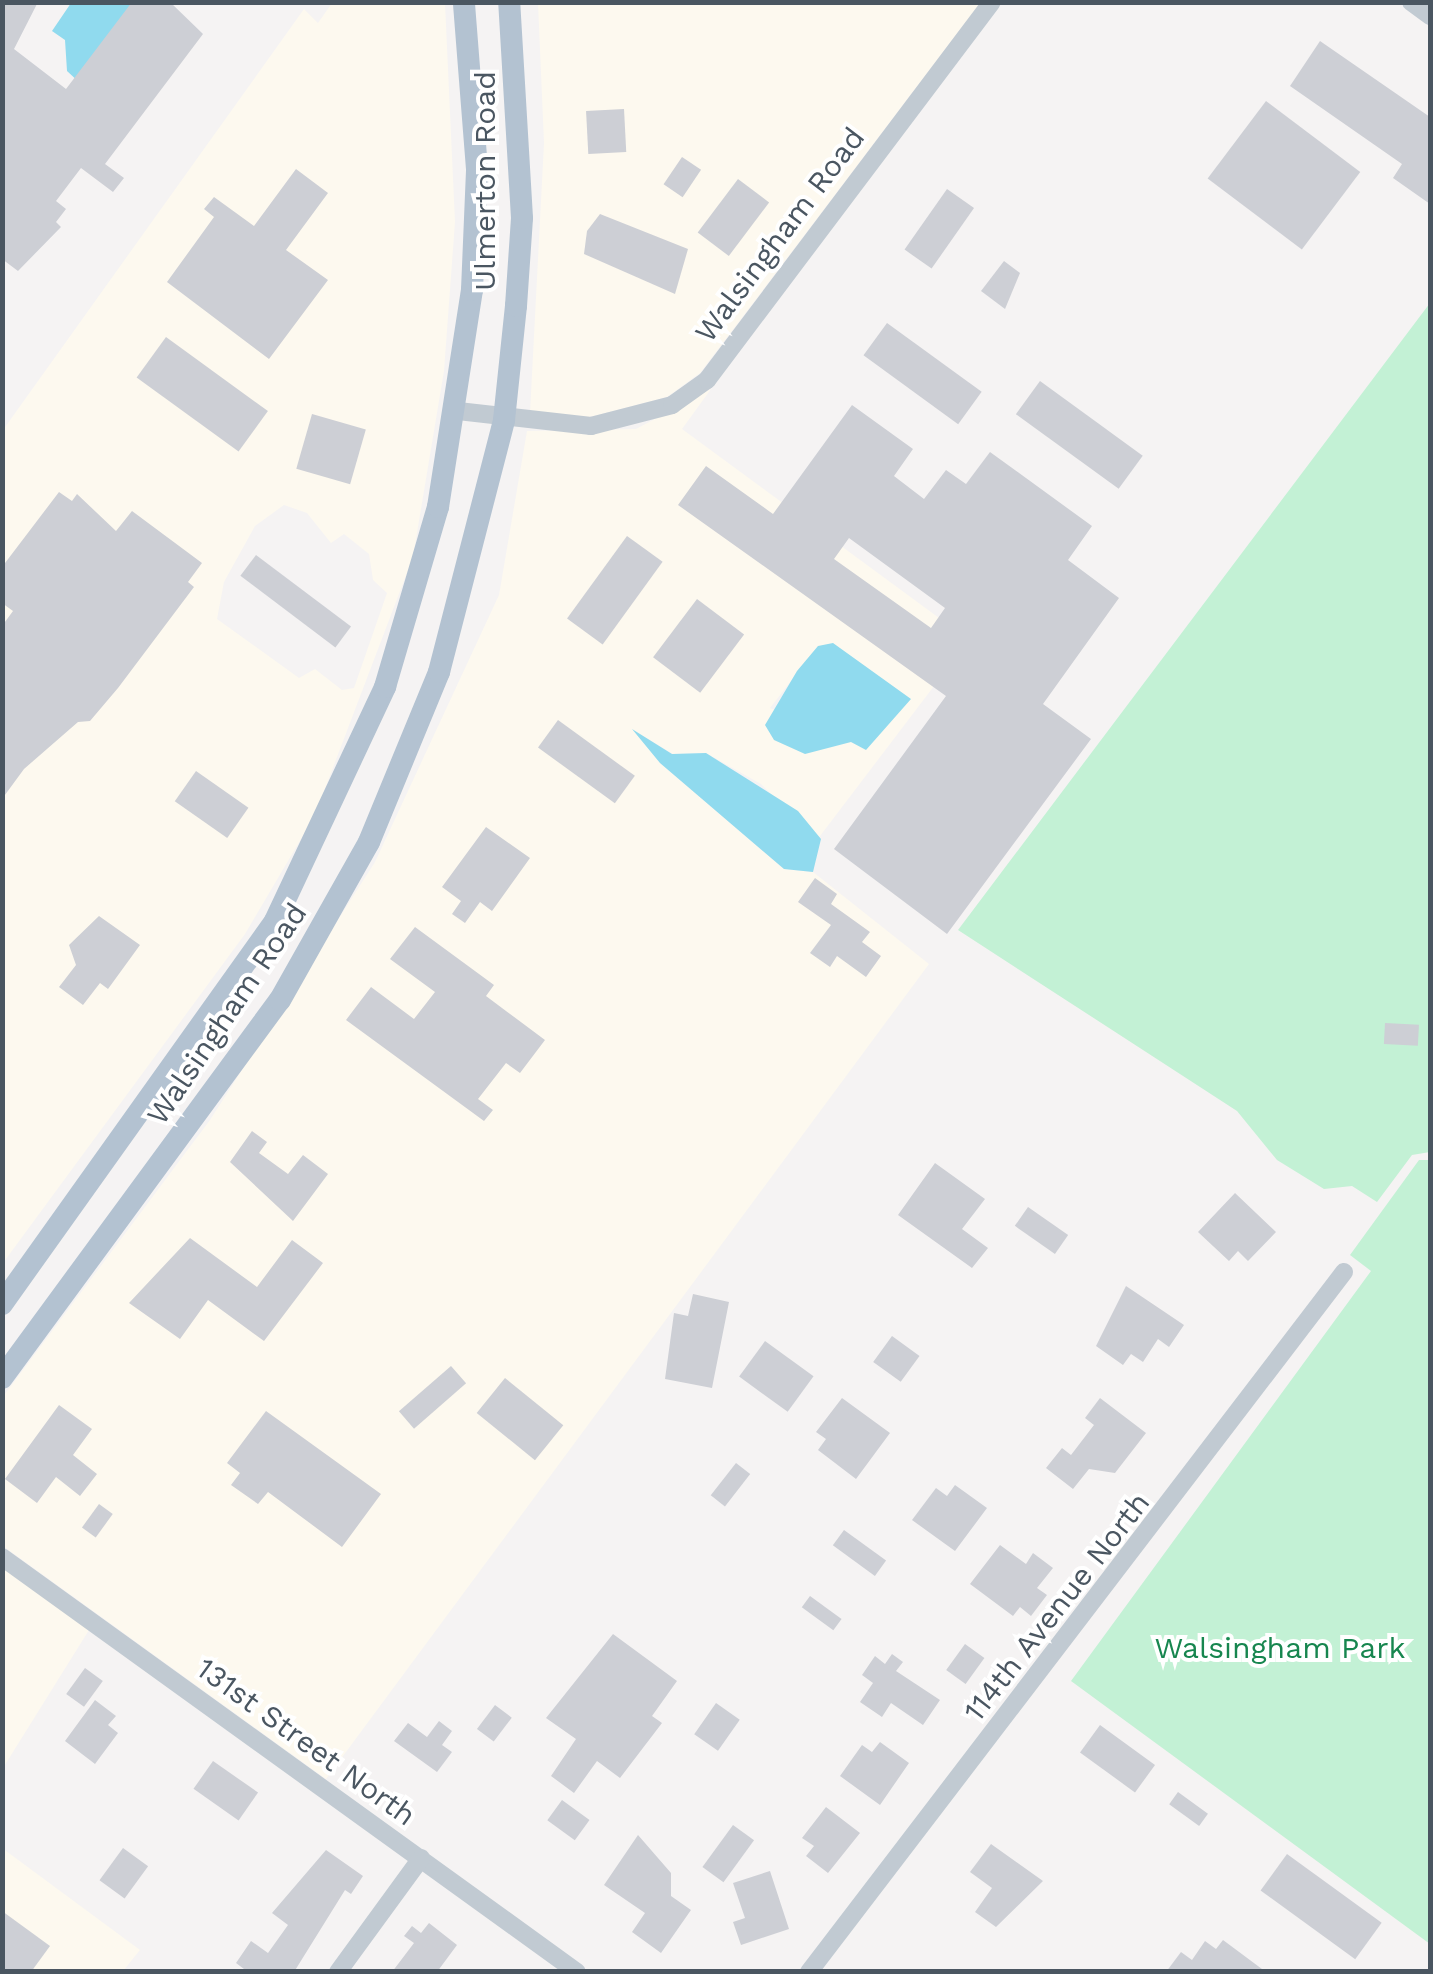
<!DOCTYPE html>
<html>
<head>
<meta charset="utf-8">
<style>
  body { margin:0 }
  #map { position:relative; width:1433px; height:1974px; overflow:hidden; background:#f5f3f3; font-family:"Work Sans",sans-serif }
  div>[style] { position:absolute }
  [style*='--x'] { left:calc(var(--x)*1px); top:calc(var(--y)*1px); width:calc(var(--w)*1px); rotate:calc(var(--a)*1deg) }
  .commercial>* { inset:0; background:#fdf9ef }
  .green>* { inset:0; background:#c3f1d5 }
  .water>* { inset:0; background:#90daee }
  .building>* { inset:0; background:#cdcfd5; transform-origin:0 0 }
  .minor>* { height:18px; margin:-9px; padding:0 9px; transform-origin:9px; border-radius:9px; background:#c1cad2 }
  .major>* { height:22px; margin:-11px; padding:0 11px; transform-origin:11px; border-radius:11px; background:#b3c2d1 }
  span { translate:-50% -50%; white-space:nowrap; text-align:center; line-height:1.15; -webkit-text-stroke:8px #fff; paint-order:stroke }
  .street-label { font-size:30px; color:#4a5661 }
  .park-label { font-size:30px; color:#17864f }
  .frame { position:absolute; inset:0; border:5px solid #4a5661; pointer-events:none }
</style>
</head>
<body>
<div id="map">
  <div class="commercial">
    <div style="clip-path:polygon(evenodd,332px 3px,445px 3px,455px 222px,444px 371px,413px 557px,315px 815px,245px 934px,3px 1263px,3px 430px,304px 9px,318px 23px,332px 3px,284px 505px,307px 513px,331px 543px,344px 534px,369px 554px,373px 580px,387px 593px,354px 688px,342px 690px,315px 669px,299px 678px,217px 619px,224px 582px,255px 526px,284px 505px)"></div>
    <div style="clip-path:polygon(538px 3px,980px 3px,700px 373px,667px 397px,590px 417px,530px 413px,544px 143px)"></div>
    <div style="clip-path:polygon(evenodd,711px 389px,682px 429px,969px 640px,817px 840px,761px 784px,706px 753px,673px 754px,636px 732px,660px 763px,784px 869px,813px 872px,929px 964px,326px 1779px,3px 1546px,2px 1398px,210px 1120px,375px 862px,499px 595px,527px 431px,636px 429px,711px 389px,818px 646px,851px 658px,873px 678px,858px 745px,770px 708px,818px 646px)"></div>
    <div style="clip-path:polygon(3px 1568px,89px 1630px,3px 1768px)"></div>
    <div style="clip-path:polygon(2px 1848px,140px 1950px,123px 1971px,3px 1971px)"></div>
  </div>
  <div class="green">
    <div style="clip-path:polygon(1430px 303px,1430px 1152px,1412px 1155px,1377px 1202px,1352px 1186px,1324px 1189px,1277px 1160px,1237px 1111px,958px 930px)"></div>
    <div style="clip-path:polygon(1419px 1160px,1430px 1160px,1430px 1944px,1071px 1681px,1371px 1271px,1350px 1255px)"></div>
  </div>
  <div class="water">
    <div style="clip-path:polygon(71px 3px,138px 3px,81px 84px,67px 71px,65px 40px,52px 31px)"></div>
    <div style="clip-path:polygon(833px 643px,911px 699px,866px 750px,851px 742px,805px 754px,774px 740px,765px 725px,797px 671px,818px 646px)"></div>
    <div style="clip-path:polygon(632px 729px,672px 754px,706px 753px,798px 811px,821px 839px,813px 872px,784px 869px,660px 763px)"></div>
  </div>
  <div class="building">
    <div style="clip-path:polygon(2px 2px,38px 2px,14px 49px,66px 89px,132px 2px,170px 2px,203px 34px,105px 164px,124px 178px,113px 192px,81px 168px,56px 201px,66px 209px,56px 222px,61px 227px,18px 271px,2px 259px)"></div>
    <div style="clip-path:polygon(1320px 41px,1430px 117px,1430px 204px,1393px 178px,1402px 164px,1290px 86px)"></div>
    <div style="left:1266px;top:101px;width:118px;height:97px;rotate:37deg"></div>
    <div style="left:624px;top:109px;width:43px;height:38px;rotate:87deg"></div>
    <div style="left:682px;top:157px;width:23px;height:33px;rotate:34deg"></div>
    <div style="clip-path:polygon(296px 169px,328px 193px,286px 250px,328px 280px,269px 359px,167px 282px,214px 217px,204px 209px,214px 197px,254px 226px)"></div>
    <div style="left:738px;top:179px;width:39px;height:67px;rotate:37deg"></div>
    <div style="left:947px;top:189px;width:33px;height:74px;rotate:35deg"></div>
    <div style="clip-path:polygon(600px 214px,688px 249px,675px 294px,584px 254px,587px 231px)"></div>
    <div style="clip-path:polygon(1004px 261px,1020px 273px,1005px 309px,981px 291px)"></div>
    <div style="left:887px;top:323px;width:117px;height:40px;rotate:36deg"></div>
    <div style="left:166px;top:337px;width:126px;height:50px;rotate:36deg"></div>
    <div style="left:1040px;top:381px;width:127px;height:41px;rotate:36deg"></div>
    <div style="clip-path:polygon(evenodd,852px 405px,913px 449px,894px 476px,924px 499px,946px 470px,966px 484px,990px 452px,1092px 526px,1068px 560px,1119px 598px,1043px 704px,1091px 739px,947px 934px,834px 849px,946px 696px,678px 505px,706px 466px,773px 514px,852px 405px,849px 538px,945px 608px,931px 628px,834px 559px,849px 538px)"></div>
    <div style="left:312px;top:414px;width:56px;height:57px;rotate:16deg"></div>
    <div style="clip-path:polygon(59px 492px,72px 501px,77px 494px,116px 531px,132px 511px,202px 563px,188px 582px,194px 587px,118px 688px,90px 721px,78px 722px,24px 769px,2px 799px,2px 626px,13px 611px,2px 603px,2px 567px)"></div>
    <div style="left:627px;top:536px;width:44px;height:102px;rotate:36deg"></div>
    <div style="left:256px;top:555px;width:119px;height:26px;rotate:37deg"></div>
    <div style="left:697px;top:599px;width:59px;height:73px;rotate:37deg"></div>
    <div style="left:558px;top:720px;width:95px;height:34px;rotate:36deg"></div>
    <div style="left:196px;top:771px;width:64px;height:37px;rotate:35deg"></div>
    <div style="clip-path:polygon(486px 827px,530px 858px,492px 911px,480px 902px,465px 923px,452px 914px,461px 901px,442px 887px)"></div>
    <div style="clip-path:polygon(815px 878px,837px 894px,831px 904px,870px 932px,862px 942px,881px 956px,866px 977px,837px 956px,830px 967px,810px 953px,831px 925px,798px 902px)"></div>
    <div style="clip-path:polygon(99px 916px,140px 945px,108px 989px,100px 983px,83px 1005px,59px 987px,76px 965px,69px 945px)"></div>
    <div style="clip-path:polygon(415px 927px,494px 985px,486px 996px,545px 1040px,520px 1073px,506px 1063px,478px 1099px,493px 1110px,484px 1121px,346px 1020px,371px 987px,414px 1019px,435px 992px,390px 959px)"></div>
    <div style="left:1385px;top:1023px;width:34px;height:21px;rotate:3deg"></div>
    <div style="clip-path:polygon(252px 1131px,267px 1142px,259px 1153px,288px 1174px,303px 1155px,328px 1174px,293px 1221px,230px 1162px)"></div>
    <div style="clip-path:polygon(935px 1163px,985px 1199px,962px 1229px,988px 1248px,972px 1268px,898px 1215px)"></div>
    <div style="clip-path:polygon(1235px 1193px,1276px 1232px,1248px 1261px,1238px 1251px,1229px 1261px,1198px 1232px)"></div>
    <div style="left:1028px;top:1207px;width:49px;height:23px;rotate:35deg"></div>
    <div style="clip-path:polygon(190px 1238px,257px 1287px,292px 1240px,323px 1263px,264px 1341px,208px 1300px,180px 1339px,129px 1303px)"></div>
    <div style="clip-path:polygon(1126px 1286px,1184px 1325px,1169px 1347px,1158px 1339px,1143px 1362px,1131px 1354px,1123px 1365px,1096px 1346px)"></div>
    <div style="clip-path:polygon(693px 1294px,729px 1302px,712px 1388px,665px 1379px,674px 1313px,688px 1316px)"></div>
    <div style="left:892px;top:1336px;width:34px;height:32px;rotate:36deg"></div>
    <div style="left:765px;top:1341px;width:60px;height:44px;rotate:36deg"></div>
    <div style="left:451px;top:1366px;width:23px;height:69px;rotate:49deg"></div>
    <div style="left:505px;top:1378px;width:75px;height:45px;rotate:39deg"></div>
    <div style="clip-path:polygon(842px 1398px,890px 1433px,856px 1479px,818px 1450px,826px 1439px,816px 1432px)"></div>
    <div style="clip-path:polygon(1100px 1398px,1146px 1433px,1115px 1473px,1089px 1469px,1073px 1489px,1046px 1468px,1062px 1448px,1071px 1455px,1094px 1425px,1085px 1418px)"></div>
    <div style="clip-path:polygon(59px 1405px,92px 1429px,73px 1455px,97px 1474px,80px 1496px,56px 1477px,37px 1503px,5px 1479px)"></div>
    <div style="clip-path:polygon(266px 1411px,381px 1494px,342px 1547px,268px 1492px,258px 1504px,231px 1485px,240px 1473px,227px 1463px)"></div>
    <div style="left:736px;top:1463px;width:18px;height:41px;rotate:38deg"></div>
    <div style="clip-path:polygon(955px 1485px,987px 1508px,955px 1551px,912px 1520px,936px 1488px,947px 1496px)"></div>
    <div style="left:99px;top:1504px;width:17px;height:29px;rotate:36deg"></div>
    <div style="left:844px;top:1530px;width:52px;height:19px;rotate:36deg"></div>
    <div style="clip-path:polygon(1000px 1545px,1026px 1564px,1033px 1553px,1053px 1568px,1037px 1588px,1047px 1595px,1031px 1616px,1020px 1607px,1013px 1616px,970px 1584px)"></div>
    <div style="left:810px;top:1596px;width:39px;height:14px;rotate:36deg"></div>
    <div style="clip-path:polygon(613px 1634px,677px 1681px,652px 1716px,662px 1723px,620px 1778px,597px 1761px,574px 1793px,551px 1776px,576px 1739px,546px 1718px)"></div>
    <div style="left:965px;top:1644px;width:24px;height:32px;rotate:36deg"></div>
    <div style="clip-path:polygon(892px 1654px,903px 1662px,896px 1671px,940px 1700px,923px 1725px,891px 1703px,882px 1717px,860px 1702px,873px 1683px,862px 1675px,875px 1656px,885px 1664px)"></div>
    <div style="left:85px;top:1668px;width:22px;height:32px;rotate:36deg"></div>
    <div style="clip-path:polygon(95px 1700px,116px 1716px,108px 1725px,118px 1733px,95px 1764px,65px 1741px)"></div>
    <div style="left:716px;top:1703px;width:29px;height:38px;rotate:35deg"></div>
    <div style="left:495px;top:1705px;width:21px;height:30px;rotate:37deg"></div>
    <div style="clip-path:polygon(439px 1721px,452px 1731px,442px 1745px,452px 1752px,437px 1772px,394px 1741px,408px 1723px,427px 1737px)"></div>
    <div style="left:1100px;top:1725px;width:68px;height:34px;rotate:36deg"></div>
    <div style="clip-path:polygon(880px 1742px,909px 1763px,880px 1805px,840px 1776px,862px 1745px,872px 1752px)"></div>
    <div style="left:213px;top:1761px;width:55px;height:34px;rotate:35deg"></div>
    <div style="left:1178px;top:1792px;width:37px;height:15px;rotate:36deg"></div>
    <div style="left:562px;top:1800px;width:34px;height:25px;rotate:36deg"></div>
    <div style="clip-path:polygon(826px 1807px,860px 1833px,828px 1873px,806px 1856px,814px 1846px,802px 1838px)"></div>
    <div style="left:733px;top:1825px;width:26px;height:52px;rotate:36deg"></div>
    <div style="clip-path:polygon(638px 1835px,671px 1873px,671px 1896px,691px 1910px,661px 1953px,632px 1932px,645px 1913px,604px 1885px)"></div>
    <div style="clip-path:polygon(991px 1844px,1043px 1881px,996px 1927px,975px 1912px,992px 1888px,970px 1872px)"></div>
    <div style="left:123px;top:1848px;width:31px;height:40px;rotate:36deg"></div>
    <div style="clip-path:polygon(326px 1850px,363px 1876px,351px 1894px,345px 1890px,294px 1972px,248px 1972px,236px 1963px,251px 1941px,268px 1953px,288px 1925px,272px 1913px)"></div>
    <div style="left:1287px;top:1854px;width:117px;height:45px;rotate:36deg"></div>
    <div style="clip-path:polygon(770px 1871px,789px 1929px,741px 1945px,733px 1922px,745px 1918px,733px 1883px)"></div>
    <div style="clip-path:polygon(2px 1911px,50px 1946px,31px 1972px,2px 1972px)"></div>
    <div style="clip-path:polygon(429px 1923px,457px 1945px,437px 1972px,392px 1972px,414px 1943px,404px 1936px,412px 1926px,421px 1933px)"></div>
    <div style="clip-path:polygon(1223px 1940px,1266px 1972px,1166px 1972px,1181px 1952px,1192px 1960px,1205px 1941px,1216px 1949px)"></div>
  </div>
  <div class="minor">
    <div style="--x:1411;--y:2;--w:24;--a:36"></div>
    <div style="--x:458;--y:411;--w:134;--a:6.4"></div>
    <div style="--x:591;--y:426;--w:84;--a:-14.5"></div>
    <div style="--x:672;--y:405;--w:43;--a:-35.5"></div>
    <div style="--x:707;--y:380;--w:473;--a:-53"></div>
    <div style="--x:2;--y:1557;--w:709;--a:35.82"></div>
    <div style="--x:338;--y:1972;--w:141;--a:-53.9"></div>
    <div style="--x:809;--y:1972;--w:881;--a:-52.61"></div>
  </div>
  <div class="major">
    <div style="--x:2;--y:1304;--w:470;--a:-54.5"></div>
    <div style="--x:275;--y:921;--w:259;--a:-64.8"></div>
    <div style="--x:385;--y:687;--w:188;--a:-73.6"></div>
    <div style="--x:438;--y:507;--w:220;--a:-81.1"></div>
    <div style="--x:472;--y:290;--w:121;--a:-87.6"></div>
    <div style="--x:477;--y:169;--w:168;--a:-94.5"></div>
    <div style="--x:2;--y:1378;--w:469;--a:-53.7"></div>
    <div style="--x:280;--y:1000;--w:181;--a:-60.6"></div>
    <div style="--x:369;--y:842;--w:184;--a:-67.6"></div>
    <div style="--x:439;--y:672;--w:260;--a:-75.5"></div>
    <div style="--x:504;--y:420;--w:115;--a:-84"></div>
    <div style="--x:516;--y:306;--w:88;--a:-86.1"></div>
    <div style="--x:522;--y:218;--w:216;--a:-93.4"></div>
  </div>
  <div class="street-label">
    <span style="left:485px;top:181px;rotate:-90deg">Ulmerton Road</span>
    <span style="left:780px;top:235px;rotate:-53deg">Walsingham Road</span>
    <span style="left:227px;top:1014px;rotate:-56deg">Walsingham Road</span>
    <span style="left:1057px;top:1607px;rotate:-52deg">114th Avenue North</span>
    <span style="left:306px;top:1742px;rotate:36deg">131st Street North</span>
  </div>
  <div class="park-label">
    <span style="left:1280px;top:1648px">Walsingham Park</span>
  </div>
  <div class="frame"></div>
</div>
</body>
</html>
